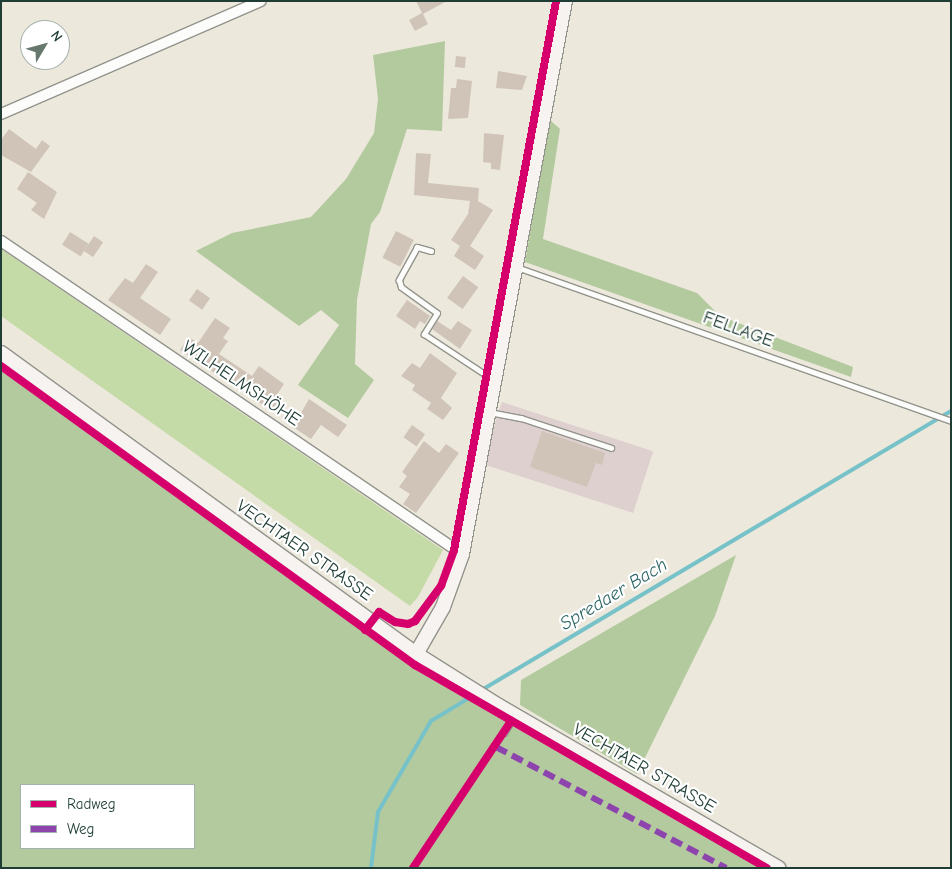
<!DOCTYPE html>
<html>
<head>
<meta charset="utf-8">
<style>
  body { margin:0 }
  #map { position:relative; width:952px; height:869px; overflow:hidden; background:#ede8dc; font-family:"Comic Neue",sans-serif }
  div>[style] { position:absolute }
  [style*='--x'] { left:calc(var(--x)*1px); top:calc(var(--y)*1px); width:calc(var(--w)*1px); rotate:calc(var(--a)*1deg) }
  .industrial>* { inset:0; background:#ded0cf; transform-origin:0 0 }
  .green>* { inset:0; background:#c5dba7 }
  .forest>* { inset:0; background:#b3ca9e }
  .stream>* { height:4px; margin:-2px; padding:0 2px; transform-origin:2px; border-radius:2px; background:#77c2c9 }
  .building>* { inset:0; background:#d0c4b8; transform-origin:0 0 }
  .roads { filter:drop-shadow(1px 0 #92948c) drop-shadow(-1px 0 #92948c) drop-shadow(0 1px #92948c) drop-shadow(0 -1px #92948c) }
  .lane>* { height:5px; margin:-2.5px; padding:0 2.5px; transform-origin:2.5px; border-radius:2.5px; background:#fcfcfa }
  .street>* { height:10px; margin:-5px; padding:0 5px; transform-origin:5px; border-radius:5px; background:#fcfcfa }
  .secondary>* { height:14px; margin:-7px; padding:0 7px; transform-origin:7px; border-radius:7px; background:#f6f3f0 }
  .quiet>* { height:6px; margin-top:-3px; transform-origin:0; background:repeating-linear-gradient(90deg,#8e44ad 0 12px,transparent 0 18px) }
  .cycleway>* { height:8px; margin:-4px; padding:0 4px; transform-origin:4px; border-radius:4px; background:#d6006c }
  span { translate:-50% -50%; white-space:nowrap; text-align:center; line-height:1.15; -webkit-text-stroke:4.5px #fff; paint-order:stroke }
  .street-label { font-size:18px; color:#1f3d34 }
  .water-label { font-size:19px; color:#2c6665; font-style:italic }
  .frame { position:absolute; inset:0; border:2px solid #1f3d34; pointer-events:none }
  .legend { position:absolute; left:20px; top:784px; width:175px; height:65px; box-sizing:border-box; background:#fff; border:1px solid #a5b1ae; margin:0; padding:6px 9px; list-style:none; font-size:15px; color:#1f3d34 }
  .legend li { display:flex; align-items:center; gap:10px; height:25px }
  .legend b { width:25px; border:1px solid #a5b1ae }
  .north { position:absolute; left:20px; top:20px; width:50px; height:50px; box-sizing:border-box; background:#fff; border:1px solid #a5b1ae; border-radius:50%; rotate:53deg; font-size:14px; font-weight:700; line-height:20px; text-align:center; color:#1f3d34 }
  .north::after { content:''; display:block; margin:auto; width:18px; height:22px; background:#67796f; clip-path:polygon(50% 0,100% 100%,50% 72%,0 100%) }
</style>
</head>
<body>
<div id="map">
  <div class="industrial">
    <div style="left:502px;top:402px;width:159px;height:65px;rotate:18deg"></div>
  </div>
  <div class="green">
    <div style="clip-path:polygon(1px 249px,443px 550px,418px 597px,410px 606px,1px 316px)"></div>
  </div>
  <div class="forest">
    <div style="clip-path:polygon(445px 41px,442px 131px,407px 129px,380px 212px,371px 224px,357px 300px,355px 364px,374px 380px,348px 418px,298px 385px,339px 325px,321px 310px,299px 326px,196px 251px,232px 233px,311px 217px,346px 179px,374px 133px,378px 99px,373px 55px)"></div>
    <div style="clip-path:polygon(550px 120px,560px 129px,543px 239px,697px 293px,720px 316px,853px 367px,851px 377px,525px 262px)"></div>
    <div style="clip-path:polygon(evenodd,1px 370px,416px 670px,760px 868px,1px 868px,1px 370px,21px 785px,194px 785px,194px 848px,21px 848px,21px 785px)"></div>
    <div style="clip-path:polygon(736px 555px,715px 616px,637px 774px,520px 705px,521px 680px)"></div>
  </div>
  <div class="stream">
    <div style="--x:480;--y:691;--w:548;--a:-30.73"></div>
    <div style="--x:371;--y:868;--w:56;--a:-82.9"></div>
    <div style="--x:378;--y:812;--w:105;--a:-59.8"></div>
    <div style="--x:431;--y:721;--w:50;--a:-31.2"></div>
  </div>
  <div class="building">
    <div style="clip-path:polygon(416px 1px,447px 1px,423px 14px,428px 24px,415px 31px,409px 20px,422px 13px)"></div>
    <div style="left:456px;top:56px;width:10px;height:11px;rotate:6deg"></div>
    <div style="clip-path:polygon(498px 71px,527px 76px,522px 90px,496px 88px)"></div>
    <div style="clip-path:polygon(457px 79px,472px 81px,468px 118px,448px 119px,451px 88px,456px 88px)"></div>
    <div style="clip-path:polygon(9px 129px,36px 149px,42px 140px,50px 146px,31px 172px,1px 155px,1px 140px)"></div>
    <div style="clip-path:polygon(484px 133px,504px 135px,500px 170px,491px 169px,491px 163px,483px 162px)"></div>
    <div style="clip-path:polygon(416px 153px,431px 154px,428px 183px,479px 188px,478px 201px,493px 210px,470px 246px,484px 256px,475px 270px,454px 256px,460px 246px,451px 240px,468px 214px,470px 201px,414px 195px)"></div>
    <div style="clip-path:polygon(28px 172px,57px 192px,44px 219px,31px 210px,37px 203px,17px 189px)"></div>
    <div style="left:396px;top:231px;width:20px;height:30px;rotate:27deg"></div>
    <div style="left:70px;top:232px;width:22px;height:15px;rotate:32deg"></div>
    <div style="left:94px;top:236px;width:11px;height:18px;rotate:34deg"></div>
    <div style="clip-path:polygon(146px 264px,158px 272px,140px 298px,171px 319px,160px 335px,108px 300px,125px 278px,133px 283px)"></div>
    <div style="left:463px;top:276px;width:19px;height:27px;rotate:36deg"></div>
    <div style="left:197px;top:289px;width:16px;height:14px;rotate:35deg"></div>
    <div style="clip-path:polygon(407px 300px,430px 316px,425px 324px,420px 321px,415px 329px,396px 316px)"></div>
    <div style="clip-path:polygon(215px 318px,230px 328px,223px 338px,228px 341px,219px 354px,252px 376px,259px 366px,284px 384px,276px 396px,281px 400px,273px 412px,250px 396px,254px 390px,238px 379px,234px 384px,228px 382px,180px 350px,189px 337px,198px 343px)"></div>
    <div style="clip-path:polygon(437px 321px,451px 330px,458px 321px,472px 330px,460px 349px,432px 329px)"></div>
    <div style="clip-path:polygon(430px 353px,457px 373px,441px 398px,452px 408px,443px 420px,427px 409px,431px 403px,412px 390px,415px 385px,401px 376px,412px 363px,420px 368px)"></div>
    <div style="clip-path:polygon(309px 399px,347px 425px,338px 437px,321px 425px,311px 439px,293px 427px)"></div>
    <div style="left:412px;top:425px;width:16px;height:15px;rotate:35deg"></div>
    <div style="clip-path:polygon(542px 431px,605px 453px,602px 465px,596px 463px,587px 487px,530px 467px)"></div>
    <div style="clip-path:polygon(424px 441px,439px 453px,446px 444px,459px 453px,416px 513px,403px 504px,410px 494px,399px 487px,407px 476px,402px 472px)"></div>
  </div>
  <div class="roads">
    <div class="lane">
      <div style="--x:431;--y:251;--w:15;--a:-164"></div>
      <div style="--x:417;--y:247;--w:38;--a:119"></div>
      <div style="--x:399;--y:280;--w:7;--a:74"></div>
      <div style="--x:401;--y:287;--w:44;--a:35.8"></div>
      <div style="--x:437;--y:313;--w:25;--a:122"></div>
      <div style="--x:424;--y:334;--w:82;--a:33.5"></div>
      <div style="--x:508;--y:264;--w:470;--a:19.5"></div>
      <div style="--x:489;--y:412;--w:33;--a:11"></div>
      <div style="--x:521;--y:418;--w:95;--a:18.4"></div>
      <div style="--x:504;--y:733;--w:14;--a:-60"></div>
    </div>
    <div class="street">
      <div style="--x:1;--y:114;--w:283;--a:-23.5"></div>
      <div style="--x:1;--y:241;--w:557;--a:34.17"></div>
    </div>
    <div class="secondary">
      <div style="--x:1;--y:353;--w:513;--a:35.95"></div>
      <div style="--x:416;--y:654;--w:98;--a:32.1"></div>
      <div style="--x:499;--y:706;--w:323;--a:30.1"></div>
      <div style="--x:416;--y:654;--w:54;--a:-60.1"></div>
      <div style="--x:443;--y:607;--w:56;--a:-70.3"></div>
      <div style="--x:462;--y:554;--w:563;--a:-79.45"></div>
    </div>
  </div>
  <div class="quiet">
    <div style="--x:496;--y:747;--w:260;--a:27.7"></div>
  </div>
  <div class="cycleway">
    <div style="--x:1;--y:366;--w:511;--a:35.84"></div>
    <div style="--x:415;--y:665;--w:406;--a:30"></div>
    <div style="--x:365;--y:630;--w:23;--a:-52"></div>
    <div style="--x:379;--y:612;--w:19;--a:32"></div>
    <div style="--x:395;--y:622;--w:13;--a:9"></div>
    <div style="--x:408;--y:624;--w:8;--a:-23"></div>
    <div style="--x:415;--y:621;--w:44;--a:-53.4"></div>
    <div style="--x:441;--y:586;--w:38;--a:-70"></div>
    <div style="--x:454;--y:550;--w:558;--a:-79.47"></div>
    <div style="--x:413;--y:868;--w:177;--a:-56.3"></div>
  </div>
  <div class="street-label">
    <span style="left:738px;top:330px;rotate:20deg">FELLAGE</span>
    <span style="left:241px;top:384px;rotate:34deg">WILHELMSHÖHE</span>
    <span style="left:304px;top:551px;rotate:35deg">VECHTAER STRASSE</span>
    <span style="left:644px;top:769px;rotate:30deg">VECHTAER STRASSE</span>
  </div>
  <div class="water-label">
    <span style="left:614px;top:595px;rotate:-31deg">Spredaer Bach</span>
  </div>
  <div class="frame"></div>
  <ul class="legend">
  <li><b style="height:6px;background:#d6006c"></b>Radweg</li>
  <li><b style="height:6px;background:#8e44ad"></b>Weg</li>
  </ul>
  <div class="north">N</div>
</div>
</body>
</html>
